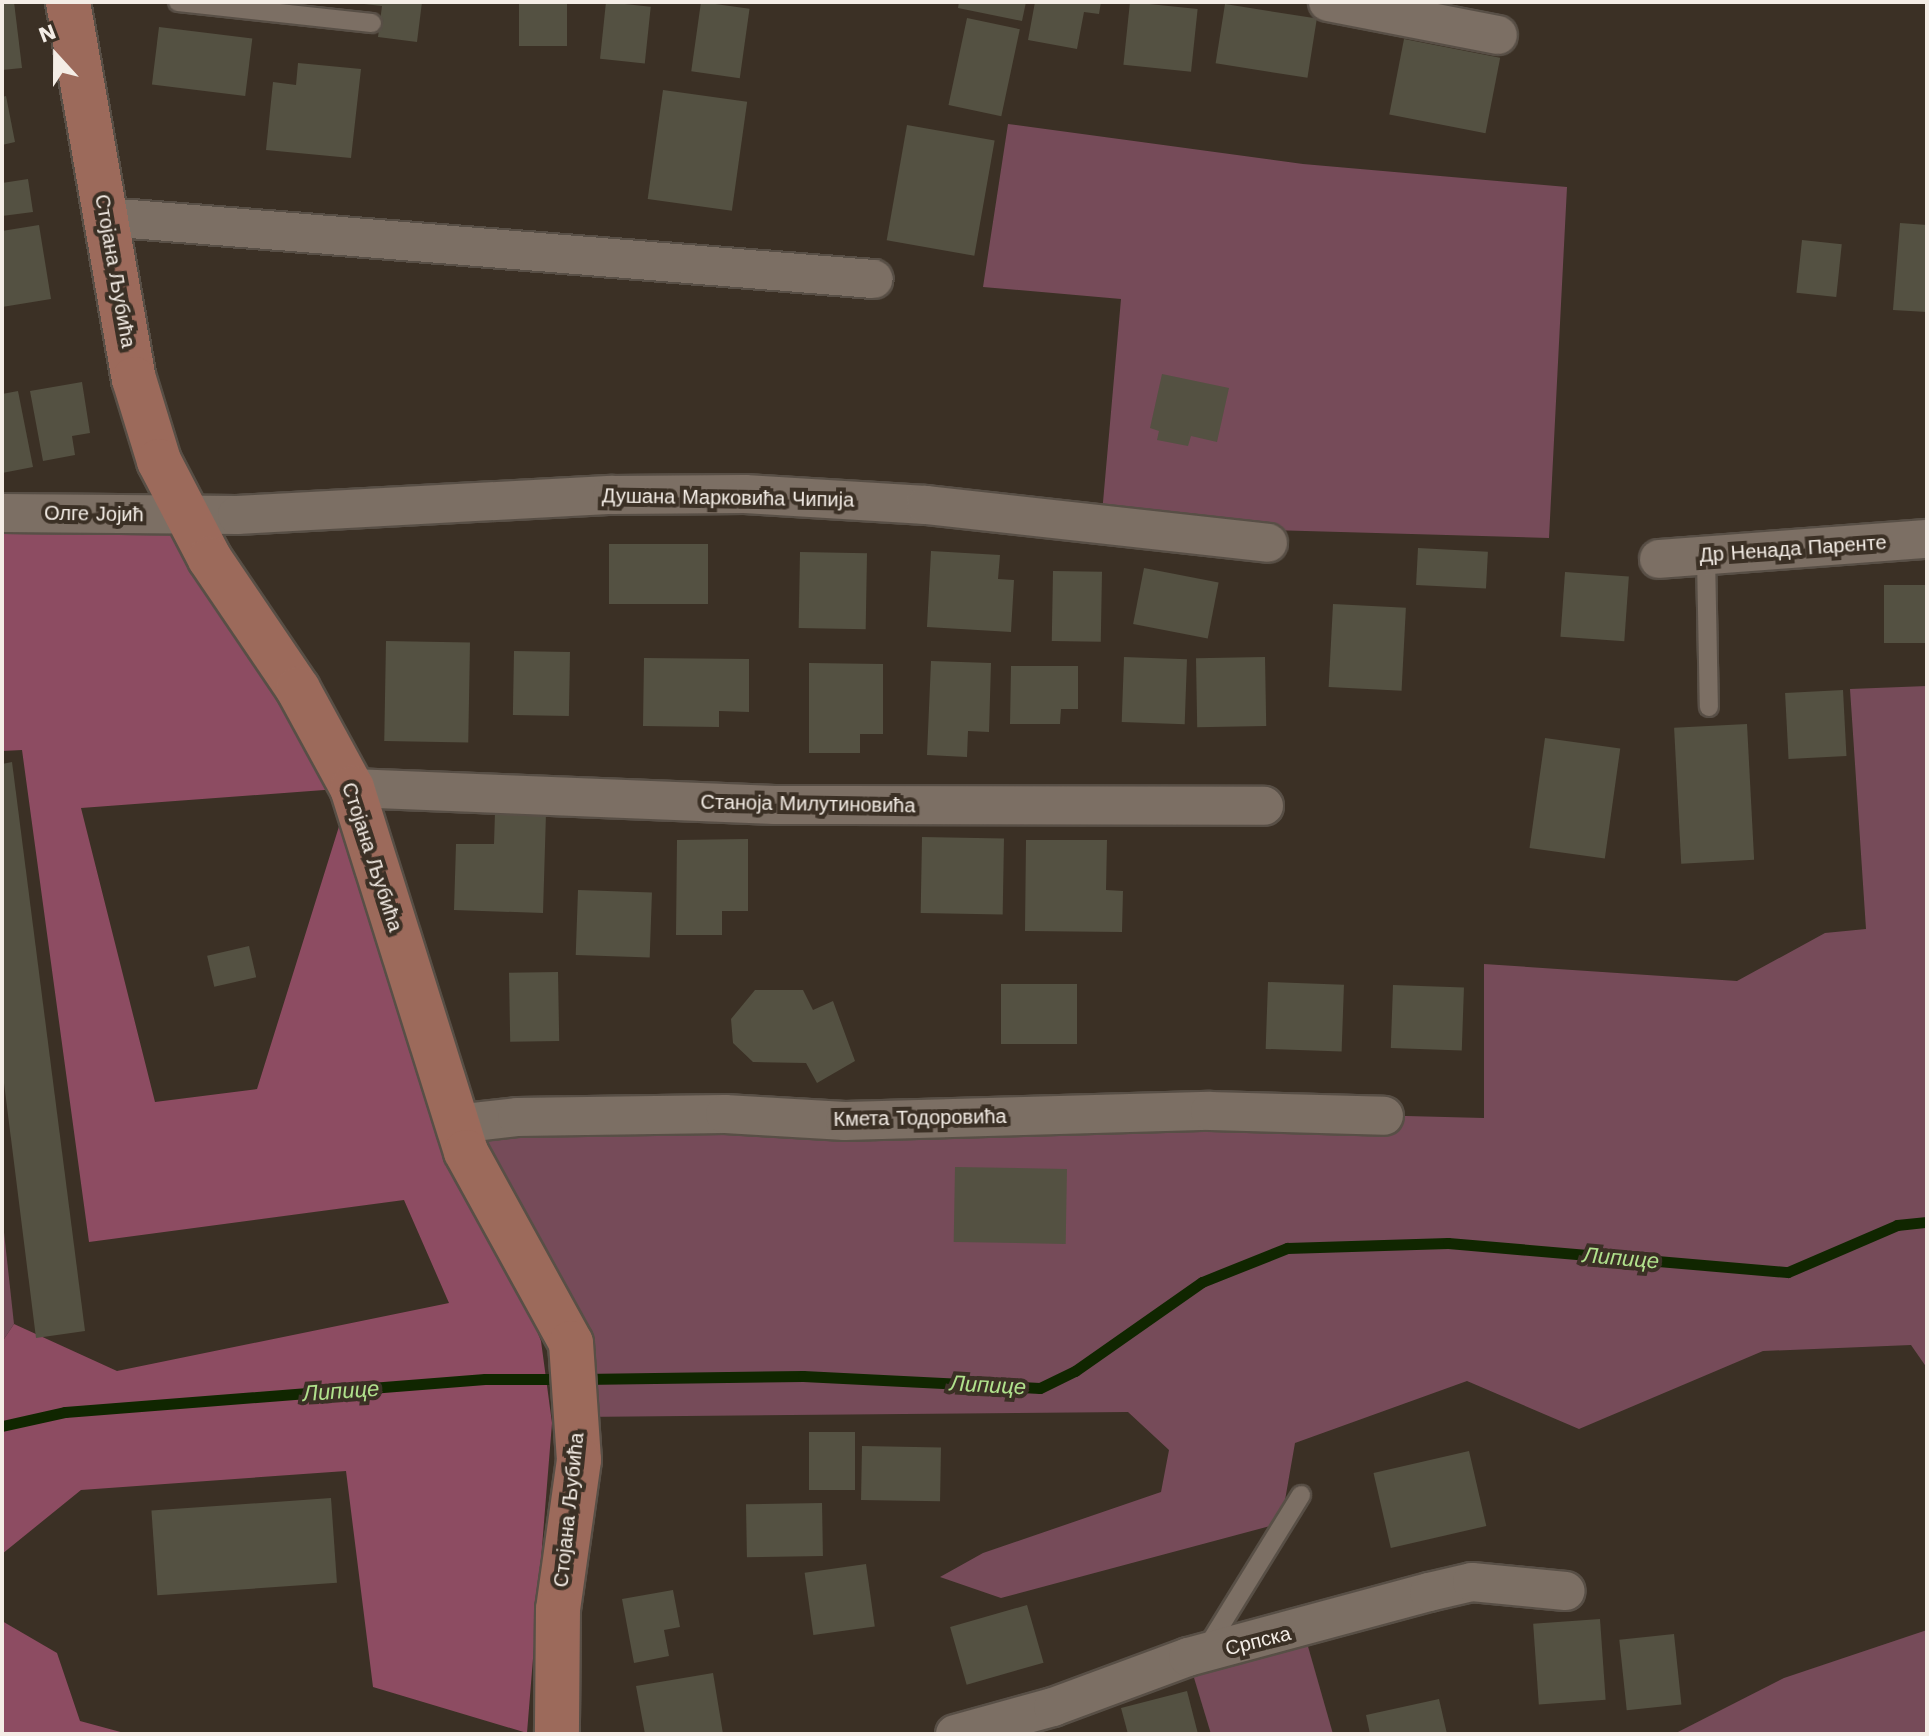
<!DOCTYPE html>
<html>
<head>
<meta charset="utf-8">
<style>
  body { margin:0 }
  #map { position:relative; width:1929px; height:1736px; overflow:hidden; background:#3b3025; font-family:"Work Sans",sans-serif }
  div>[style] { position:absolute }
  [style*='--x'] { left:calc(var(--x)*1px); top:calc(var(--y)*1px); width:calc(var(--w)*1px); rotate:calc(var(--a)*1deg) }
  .green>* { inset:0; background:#764b59 }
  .forest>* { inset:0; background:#8d4c62 }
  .stream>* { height:11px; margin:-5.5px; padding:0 5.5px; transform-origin:5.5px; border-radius:5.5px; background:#102600 }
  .building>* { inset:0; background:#545142; transform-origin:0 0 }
  .roads { filter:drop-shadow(2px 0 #584f46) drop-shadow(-2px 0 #584f46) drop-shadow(0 2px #584f46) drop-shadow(0 -2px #584f46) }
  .lane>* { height:18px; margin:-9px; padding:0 9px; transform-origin:9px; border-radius:9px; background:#7c6f64 }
  .street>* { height:38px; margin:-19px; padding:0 19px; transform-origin:19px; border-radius:19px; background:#7c6f64 }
  .secondary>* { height:44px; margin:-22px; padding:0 22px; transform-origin:22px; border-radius:22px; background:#9c6a5b }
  span { translate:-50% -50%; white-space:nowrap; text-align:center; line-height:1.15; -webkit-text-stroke:8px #3b3025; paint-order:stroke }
  .street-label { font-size:20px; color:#f4ede6 }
  .water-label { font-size:22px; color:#b0e18c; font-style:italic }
  .frame { position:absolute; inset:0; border:4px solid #f4ede6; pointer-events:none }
  .north { position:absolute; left:16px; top:16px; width:80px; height:80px; -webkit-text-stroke:6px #3b3025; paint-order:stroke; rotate:339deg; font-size:22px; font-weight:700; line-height:32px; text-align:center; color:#f4ede6 }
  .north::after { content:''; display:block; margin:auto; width:28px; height:36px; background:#f4ede6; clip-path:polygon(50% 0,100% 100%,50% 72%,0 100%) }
</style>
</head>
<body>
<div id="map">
  <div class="green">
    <div style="clip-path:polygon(1008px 124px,1303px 164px,1567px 187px,1549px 538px,1101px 525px,1121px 299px,983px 287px)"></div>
    <div style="clip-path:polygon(1927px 686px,1927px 1368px,1911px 1345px,1763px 1351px,1579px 1429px,1467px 1381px,1295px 1443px,1281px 1523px,1001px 1598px,940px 1577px,983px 1553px,1161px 1492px,1169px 1450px,1128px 1412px,579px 1417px,456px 1124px,1210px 1111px,1484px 1118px,1484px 964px,1737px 981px,1825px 933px,1866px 929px,1850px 689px)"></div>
    <div style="clip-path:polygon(2px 1214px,14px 1324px,2px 1342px)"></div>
    <div style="clip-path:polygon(1303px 1629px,1333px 1734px,1211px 1734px,1188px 1658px)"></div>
    <div style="clip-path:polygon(1927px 1630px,1927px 1734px,1674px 1734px,1784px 1678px)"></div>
  </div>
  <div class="forest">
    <div style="clip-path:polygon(evenodd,2px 512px,187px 515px,298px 689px,352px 788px,466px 1152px,541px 1341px,552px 1423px,527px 1733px,373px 1687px,346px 1471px,81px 1490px,2px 1554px,2px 1342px,14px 1324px,117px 1371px,449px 1303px,404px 1200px,89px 1242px,22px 750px,2px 751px,2px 512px,351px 788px,257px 1089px,155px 1102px,81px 808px,351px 788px)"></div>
    <div style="clip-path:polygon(2px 1621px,57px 1653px,80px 1721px,128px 1734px,2px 1734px)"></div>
  </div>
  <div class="stream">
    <div style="--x:582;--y:1379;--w:221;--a:-0.8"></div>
    <div style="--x:803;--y:1376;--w:237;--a:2.9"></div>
    <div style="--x:1040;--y:1388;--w:39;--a:-26"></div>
    <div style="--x:1075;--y:1371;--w:155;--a:-35"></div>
    <div style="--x:1202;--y:1282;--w:92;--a:-21.8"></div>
    <div style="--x:1287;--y:1248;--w:161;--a:-1.8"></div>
    <div style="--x:1448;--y:1243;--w:341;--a:4.9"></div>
    <div style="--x:1788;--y:1272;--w:119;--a:-23.3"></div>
    <div style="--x:1897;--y:1225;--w:30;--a:-6"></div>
    <div style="--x:2;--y:1426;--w:65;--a:-12.5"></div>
    <div style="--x:65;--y:1412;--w:421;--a:-4.5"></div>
    <div style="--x:485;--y:1379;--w:79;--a:0"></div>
  </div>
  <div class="building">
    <div style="clip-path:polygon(2px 2px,14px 2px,22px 68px,2px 70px)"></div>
    <div style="clip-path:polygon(422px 2px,417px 42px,378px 37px,382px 6px,364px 4px)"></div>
    <div style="left:519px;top:2px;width:48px;height:44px"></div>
    <div style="left:606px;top:2px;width:45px;height:57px;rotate:6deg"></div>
    <div style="left:701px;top:2px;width:49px;height:70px;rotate:8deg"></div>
    <div style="clip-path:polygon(959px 2px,1026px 2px,1022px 21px,958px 8px)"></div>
    <div style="clip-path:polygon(1035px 2px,1101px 2px,1099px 14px,1084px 12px,1077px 49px,1028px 40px)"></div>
    <div style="left:1130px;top:2px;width:68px;height:63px;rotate:6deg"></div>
    <div style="left:1225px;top:4px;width:93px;height:60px;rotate:9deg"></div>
    <div style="left:967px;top:18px;width:54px;height:89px;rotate:12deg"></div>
    <div style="left:159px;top:27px;width:94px;height:58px;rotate:7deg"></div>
    <div style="left:1404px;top:39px;width:98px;height:77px;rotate:11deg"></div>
    <div style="clip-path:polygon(298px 63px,361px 69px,351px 158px,266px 150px,273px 82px,296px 85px)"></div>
    <div style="left:663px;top:90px;width:85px;height:110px;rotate:8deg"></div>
    <div style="clip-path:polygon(6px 96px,15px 142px,2px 145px,2px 97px)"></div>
    <div style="left:907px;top:125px;width:89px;height:117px;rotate:10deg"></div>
    <div style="clip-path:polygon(28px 179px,33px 212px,2px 216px,2px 183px)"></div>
    <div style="clip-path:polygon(1900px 223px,1927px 225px,1927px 312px,1893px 310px)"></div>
    <div style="clip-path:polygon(39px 225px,51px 299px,2px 307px,2px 231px)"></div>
    <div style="left:1802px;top:240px;width:40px;height:53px;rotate:6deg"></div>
    <div style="clip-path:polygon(1162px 374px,1229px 388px,1217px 442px,1191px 436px,1188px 446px,1157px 440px,1159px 431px,1150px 428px)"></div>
    <div style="clip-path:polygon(82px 382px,90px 433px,72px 436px,75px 455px,43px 461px,30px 391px)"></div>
    <div style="clip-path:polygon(18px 391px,33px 467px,2px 473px,2px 394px)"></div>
    <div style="left:708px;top:544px;width:60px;height:99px;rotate:90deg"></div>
    <div style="left:1418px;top:548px;width:70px;height:37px;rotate:3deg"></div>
    <div style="clip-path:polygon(931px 551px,1000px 555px,998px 579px,1014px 580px,1011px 632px,927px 627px)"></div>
    <div style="left:800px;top:552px;width:67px;height:76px;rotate:1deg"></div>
    <div style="left:1144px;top:568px;width:76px;height:57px;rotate:11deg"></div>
    <div style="left:1053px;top:571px;width:49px;height:70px;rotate:1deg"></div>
    <div style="left:1565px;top:572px;width:64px;height:65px;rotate:4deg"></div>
    <div style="left:1884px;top:585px;width:43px;height:58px"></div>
    <div style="left:1333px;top:604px;width:73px;height:83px;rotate:3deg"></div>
    <div style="left:386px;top:641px;width:84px;height:100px;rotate:1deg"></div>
    <div style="left:514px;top:651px;width:56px;height:64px;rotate:1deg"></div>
    <div style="left:1124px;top:657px;width:63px;height:65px;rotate:2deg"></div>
    <div style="left:1265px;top:657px;width:69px;height:69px;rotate:89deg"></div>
    <div style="clip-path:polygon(644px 658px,749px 659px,749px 712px,719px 711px,719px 727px,643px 726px)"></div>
    <div style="clip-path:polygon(931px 661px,991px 663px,989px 732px,968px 731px,967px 757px,927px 755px)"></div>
    <div style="clip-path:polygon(809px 663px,883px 664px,883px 734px,860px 734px,860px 753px,809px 753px)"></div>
    <div style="clip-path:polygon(1011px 666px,1078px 666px,1078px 709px,1061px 709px,1060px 724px,1010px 724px)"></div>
    <div style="left:1843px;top:690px;width:66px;height:58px;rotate:87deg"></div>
    <div style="left:1747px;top:724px;width:136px;height:73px;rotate:87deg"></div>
    <div style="left:1545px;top:738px;width:76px;height:111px;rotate:8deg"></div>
    <div style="clip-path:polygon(12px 762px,85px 1331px,36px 1338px,2px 1067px,2px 764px)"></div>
    <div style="clip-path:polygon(495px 812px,546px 813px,543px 913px,454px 910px,456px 844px,494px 844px)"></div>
    <div style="left:922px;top:837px;width:82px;height:76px;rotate:1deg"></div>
    <div style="clip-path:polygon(748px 839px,748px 911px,722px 911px,722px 935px,676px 935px,677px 840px)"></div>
    <div style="clip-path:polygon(1026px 840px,1107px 840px,1106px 890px,1123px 891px,1122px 932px,1025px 931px)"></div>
    <div style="left:578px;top:890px;width:74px;height:65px;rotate:2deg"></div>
    <div style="left:249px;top:946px;width:32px;height:43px;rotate:77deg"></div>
    <div style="left:558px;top:972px;width:69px;height:49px;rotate:89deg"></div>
    <div style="left:1268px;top:982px;width:76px;height:67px;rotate:2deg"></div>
    <div style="left:1001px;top:984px;width:76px;height:60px"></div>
    <div style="left:1393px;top:985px;width:71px;height:63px;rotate:2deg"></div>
    <div style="clip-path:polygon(755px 990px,803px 990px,813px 1010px,833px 1001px,855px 1061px,817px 1083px,806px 1063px,753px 1062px,733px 1043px,731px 1019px)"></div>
    <div style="left:955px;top:1167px;width:112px;height:75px;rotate:1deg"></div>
    <div style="left:809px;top:1432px;width:46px;height:58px"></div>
    <div style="left:862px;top:1446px;width:79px;height:54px;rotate:1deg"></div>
    <div style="left:1469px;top:1451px;width:77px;height:98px;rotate:77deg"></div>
    <div style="left:331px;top:1498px;width:85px;height:180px;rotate:86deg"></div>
    <div style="left:822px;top:1503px;width:53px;height:76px;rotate:89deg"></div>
    <div style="left:866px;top:1564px;width:63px;height:62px;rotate:82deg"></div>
    <div style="clip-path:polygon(673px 1590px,680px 1627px,664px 1630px,669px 1656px,634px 1663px,622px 1599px)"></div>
    <div style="left:1027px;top:1605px;width:60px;height:80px;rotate:74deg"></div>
    <div style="left:1600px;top:1619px;width:81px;height:67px;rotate:86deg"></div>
    <div style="left:1674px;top:1634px;width:71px;height:55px;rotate:84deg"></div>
    <div style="clip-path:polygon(713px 1673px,723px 1734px,645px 1734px,636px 1686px)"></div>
    <div style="clip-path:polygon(1187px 1691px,1198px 1734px,1128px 1734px,1121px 1708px)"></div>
    <div style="clip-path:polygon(1439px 1699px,1447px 1734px,1370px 1734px,1366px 1715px)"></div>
  </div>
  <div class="roads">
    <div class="lane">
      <div style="--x:178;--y:2;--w:195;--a:6.2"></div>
      <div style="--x:1706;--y:557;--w:150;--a:88.9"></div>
      <div style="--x:1206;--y:1649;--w:181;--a:-58.3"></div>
    </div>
    <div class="street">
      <div style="--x:1328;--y:2;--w:173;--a:11"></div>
      <div style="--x:106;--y:217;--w:770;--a:4.62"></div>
      <div style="--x:2;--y:513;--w:235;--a:0.5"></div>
      <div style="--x:237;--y:515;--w:376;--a:-3.1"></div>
      <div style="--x:612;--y:495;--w:133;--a:-0.4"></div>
      <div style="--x:745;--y:494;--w:181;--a:3.5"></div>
      <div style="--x:926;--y:505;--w:344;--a:6.3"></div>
      <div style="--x:1659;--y:559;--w:269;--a:-4.3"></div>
      <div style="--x:352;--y:788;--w:423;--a:2.3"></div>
      <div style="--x:775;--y:805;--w:489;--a:0.1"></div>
      <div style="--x:456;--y:1124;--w:61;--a:-6.5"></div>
      <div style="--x:517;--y:1117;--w:208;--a:-0.8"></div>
      <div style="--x:725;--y:1114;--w:120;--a:3.3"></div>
      <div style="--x:845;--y:1121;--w:365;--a:-1.6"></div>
      <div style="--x:1210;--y:1111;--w:174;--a:1.6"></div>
      <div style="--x:955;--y:1734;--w:102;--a:-15.4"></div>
      <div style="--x:1053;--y:1707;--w:144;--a:-20.3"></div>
      <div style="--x:1188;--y:1657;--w:250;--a:-15.1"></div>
      <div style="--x:1429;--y:1592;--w:44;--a:-13.1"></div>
      <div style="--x:1472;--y:1582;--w:94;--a:5.5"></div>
    </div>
    <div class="secondary">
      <div style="--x:68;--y:2;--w:383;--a:80.1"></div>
      <div style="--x:134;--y:379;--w:86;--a:73"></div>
      <div style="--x:159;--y:461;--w:110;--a:62.5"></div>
      <div style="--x:210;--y:559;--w:157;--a:55.9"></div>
      <div style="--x:298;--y:689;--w:113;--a:61.4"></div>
      <div style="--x:352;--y:788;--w:381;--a:72.6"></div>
      <div style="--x:466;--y:1152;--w:218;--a:61.2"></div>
      <div style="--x:571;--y:1343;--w:117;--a:86.1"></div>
      <div style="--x:579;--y:1460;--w:150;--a:98"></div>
      <div style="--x:558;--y:1609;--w:125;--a:90.5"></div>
    </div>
  </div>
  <div class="street-label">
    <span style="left:115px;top:271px;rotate:80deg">Стојана Љубића</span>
    <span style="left:728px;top:498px;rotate:1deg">Душана Марковића Чипија</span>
    <span style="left:94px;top:514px;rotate:1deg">Олге Јојић</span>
    <span style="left:1793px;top:549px;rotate:-4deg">Др Ненада Паренте</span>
    <span style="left:808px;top:804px;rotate:1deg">Станоја Милутиновића</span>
    <span style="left:372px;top:857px;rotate:72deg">Стојана Љубића</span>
    <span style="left:920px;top:1118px;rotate:-1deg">Кмета Тодоровића</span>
    <span style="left:569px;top:1510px;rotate:-84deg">Стојана Љубића</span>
    <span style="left:1258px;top:1641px;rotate:-14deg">Српска</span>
  </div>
  <div class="water-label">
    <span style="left:1621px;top:1258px;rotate:5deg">Липице</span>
    <span style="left:988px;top:1385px;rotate:3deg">Липице</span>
    <span style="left:341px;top:1391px;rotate:-4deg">Липице</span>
  </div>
  <div class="frame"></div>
  <div class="north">N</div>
</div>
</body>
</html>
